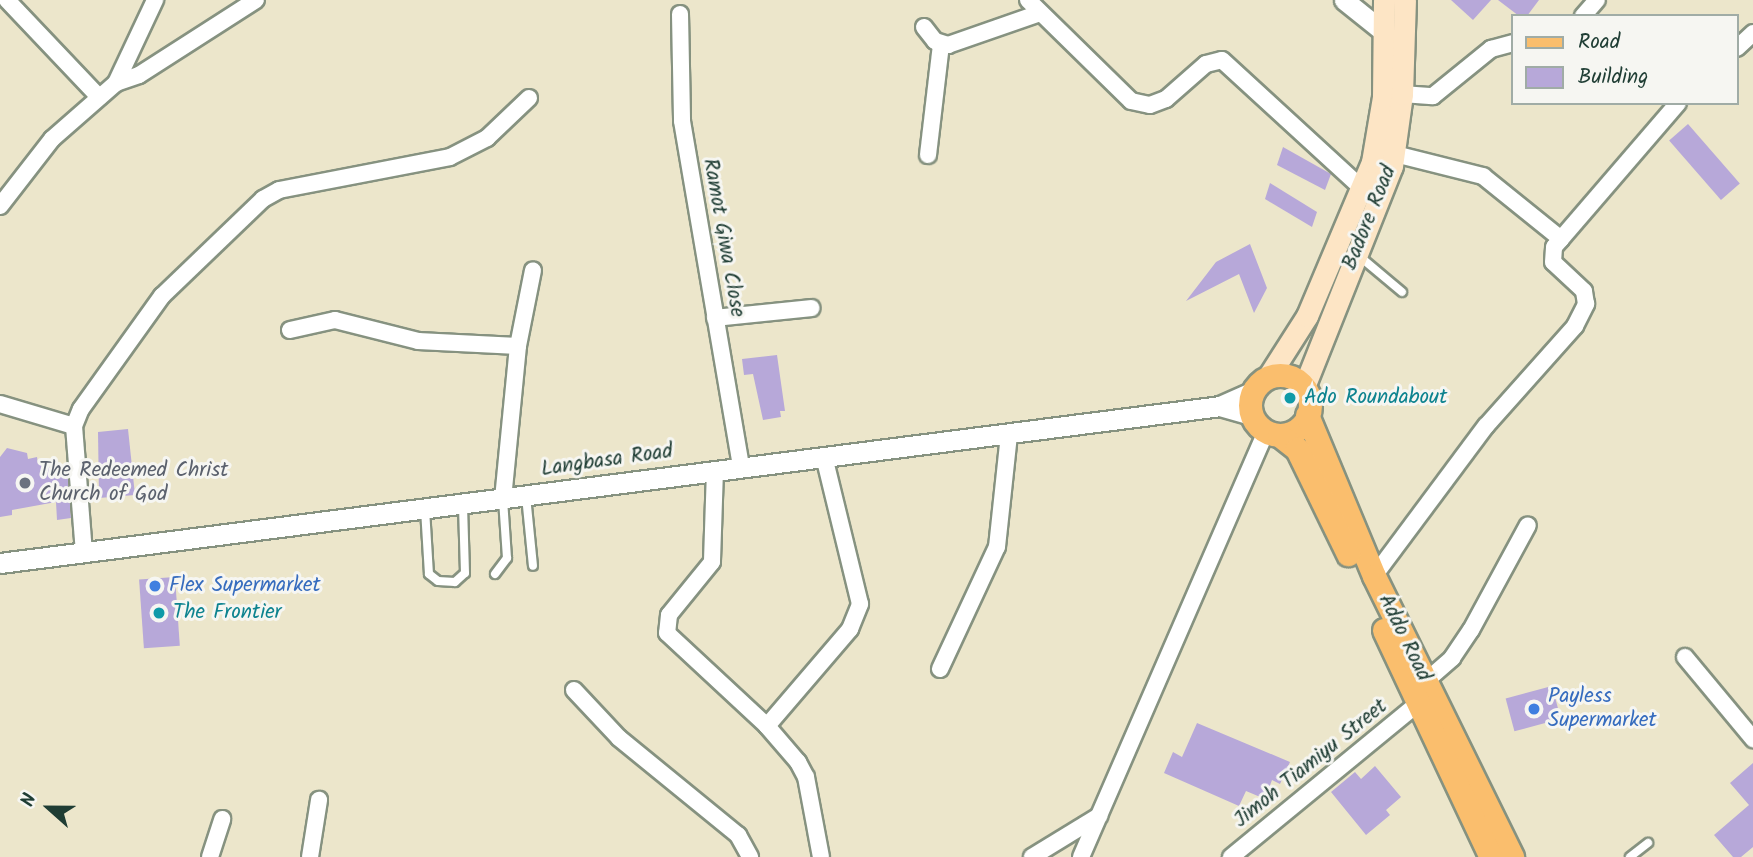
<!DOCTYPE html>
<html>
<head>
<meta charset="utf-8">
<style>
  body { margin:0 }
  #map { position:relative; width:1753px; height:857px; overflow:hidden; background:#ece6cb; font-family:Kalam,sans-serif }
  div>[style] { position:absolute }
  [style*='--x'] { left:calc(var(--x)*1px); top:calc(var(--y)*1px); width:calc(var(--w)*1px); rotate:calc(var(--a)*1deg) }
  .building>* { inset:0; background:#b7a8d9; transform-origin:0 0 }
  .roads { filter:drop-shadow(2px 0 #869280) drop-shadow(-2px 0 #869280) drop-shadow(0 2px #869280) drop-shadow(0 -2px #869280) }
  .service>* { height:8px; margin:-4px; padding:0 4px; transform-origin:4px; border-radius:4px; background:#fff }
  .minor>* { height:16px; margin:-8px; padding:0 8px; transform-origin:8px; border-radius:8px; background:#fff }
  .tertiary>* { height:19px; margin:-9.5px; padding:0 9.5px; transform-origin:9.5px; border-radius:9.5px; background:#fff }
  .secondary>* { height:21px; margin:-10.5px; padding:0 10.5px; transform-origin:10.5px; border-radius:10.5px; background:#fde5c5 }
  .primary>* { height:23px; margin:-11.5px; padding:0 11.5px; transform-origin:11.5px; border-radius:11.5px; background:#fabe6d }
  .primary>.ring { margin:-11.5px; padding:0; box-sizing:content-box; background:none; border:23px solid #fabe6d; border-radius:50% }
  .dots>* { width:19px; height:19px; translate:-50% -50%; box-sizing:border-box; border:4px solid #f6f6f2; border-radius:50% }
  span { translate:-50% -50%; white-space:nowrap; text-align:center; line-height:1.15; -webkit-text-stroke:6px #f6f6f2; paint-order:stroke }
  .street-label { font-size:21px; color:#1f3d34 }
  .culture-label { font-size:21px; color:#0d838f }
  .left { translate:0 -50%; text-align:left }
  .worship-label { font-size:21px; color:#5b616d }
  .shop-label { font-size:21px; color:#366cbe }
  .legend { position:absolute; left:1511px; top:14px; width:228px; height:91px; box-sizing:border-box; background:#f6f6f2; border:2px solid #a0aca6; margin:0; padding:9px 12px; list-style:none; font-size:21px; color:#1f3d34 }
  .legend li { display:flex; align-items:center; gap:14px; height:35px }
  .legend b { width:35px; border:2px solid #a0aca6 }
  .north { position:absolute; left:14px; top:773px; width:70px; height:70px; -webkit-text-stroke:5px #f6f6f2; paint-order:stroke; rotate:291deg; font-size:19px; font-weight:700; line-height:28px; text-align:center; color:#1f3d34 }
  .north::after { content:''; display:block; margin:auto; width:24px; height:32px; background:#1f3d34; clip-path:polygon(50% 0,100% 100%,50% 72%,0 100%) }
</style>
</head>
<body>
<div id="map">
  <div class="building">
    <div style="clip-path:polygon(1451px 0,1491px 0,1473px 20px)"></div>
    <div style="clip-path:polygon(1498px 0,1539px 0,1527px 16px,1519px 16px)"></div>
    <div style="left:1688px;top:124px;width:79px;height:25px;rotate:49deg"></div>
    <div style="clip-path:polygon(1283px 147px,1331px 174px,1325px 190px,1277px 165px)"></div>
    <div style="clip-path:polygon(1270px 183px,1317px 212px,1312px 227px,1265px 199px)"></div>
    <div style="clip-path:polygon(1250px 244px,1267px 288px,1254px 313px,1239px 274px,1186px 301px,1216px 262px)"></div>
    <div style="clip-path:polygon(777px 355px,785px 411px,780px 411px,781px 417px,763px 420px,753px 374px,744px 375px,742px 359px)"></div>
    <div style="clip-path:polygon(128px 429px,135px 495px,99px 498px,98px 432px)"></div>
    <div style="clip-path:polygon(7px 448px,27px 453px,28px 459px,37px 457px,38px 464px,47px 462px,48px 467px,67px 466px,71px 518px,57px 520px,56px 502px,12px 510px,12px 515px,0 517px,0 457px)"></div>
    <div style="left:175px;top:577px;width:69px;height:36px;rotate:86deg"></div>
    <div style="left:1552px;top:686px;width:34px;height:48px;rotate:75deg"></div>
    <div style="clip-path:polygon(1197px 723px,1290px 762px,1280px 784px,1272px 780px,1265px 799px,1246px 791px,1239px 806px,1164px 773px,1173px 752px,1182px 757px)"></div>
    <div style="clip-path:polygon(1753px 763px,1753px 847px,1741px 857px,1733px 857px,1714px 835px,1749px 805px,1730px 783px)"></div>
    <div style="clip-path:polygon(1375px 766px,1401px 797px,1386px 810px,1390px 815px,1366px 835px,1331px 792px,1355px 772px,1361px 779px)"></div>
  </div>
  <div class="roads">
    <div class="service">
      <div style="--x:1359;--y:256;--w:56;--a:39.9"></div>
      <div style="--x:526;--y:496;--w:70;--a:84.3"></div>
      <div style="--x:425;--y:509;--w:65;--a:86.5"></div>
      <div style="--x:429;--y:574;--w:11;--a:38"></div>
      <div style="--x:438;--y:581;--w:17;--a:3"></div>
      <div style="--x:455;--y:582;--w:13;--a:-42"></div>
      <div style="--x:465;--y:573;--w:68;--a:-91.7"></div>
      <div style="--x:495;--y:574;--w:20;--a:-53"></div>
      <div style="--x:507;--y:558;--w:59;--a:-93.9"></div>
      <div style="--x:1630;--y:857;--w:23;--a:-38"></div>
    </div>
    <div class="minor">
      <div style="--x:7;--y:0;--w:134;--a:46.5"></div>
      <div style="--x:1028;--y:0;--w:144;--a:44.4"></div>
      <div style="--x:1131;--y:101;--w:19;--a:12"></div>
      <div style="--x:1150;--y:105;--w:17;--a:-21"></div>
      <div style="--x:1166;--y:99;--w:53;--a:-41.2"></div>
      <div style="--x:1206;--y:64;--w:16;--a:-14"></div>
      <div style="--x:1222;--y:60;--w:191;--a:42.5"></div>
      <div style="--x:680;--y:14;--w:107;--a:88.9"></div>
      <div style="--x:682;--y:121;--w:351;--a:80.3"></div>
      <div style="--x:1583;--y:16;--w:21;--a:-49"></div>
      <div style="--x:924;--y:27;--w:18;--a:52"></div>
      <div style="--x:935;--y:41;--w:14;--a:17"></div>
      <div style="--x:948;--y:45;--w:97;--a:-19.2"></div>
      <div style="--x:1737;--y:48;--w:22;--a:-43"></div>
      <div style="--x:116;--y:83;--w:24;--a:-19"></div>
      <div style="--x:139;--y:75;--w:139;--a:-32.7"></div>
      <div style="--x:1402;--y:94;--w:31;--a:4"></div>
      <div style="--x:1433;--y:96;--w:75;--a:-39"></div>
      <div style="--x:1491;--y:49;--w:23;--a:-15"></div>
      <div style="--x:928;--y:155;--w:111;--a:-83.3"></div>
      <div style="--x:0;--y:206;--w:85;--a:-52.2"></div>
      <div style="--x:52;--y:139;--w:85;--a:-41.2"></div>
      <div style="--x:116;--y:83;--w:92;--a:-64.8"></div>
      <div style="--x:1561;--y:239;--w:179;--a:-49.3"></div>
      <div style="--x:715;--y:318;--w:97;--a:-5.9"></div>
      <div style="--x:290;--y:330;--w:46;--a:-12.5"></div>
      <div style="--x:335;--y:320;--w:86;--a:14.2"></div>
      <div style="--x:418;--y:341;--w:100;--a:2.9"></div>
      <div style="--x:0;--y:404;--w:77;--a:16.6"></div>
      <div style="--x:74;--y:426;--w:18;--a:-68"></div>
      <div style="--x:81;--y:409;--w:139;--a:-54.4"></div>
      <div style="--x:162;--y:296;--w:140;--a:-43.8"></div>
      <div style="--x:263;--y:199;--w:18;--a:-29"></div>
      <div style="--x:279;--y:190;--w:174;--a:-10.9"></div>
      <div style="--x:450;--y:157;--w:42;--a:-27.2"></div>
      <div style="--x:487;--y:138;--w:58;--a:-43.6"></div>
      <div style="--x:74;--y:426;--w:126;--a:85.5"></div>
      <div style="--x:715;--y:470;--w:92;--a:91.9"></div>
      <div style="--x:712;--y:562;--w:68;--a:129.1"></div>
      <div style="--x:669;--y:615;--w:18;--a:96"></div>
      <div style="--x:667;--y:633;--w:137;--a:42.9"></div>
      <div style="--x:767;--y:726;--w:48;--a:49.3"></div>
      <div style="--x:798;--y:762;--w:17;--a:62"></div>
      <div style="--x:806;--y:777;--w:81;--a:79.4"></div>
      <div style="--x:503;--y:499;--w:154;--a:-84.4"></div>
      <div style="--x:518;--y:346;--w:77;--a:-78.8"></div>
      <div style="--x:1374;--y:576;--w:187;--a:-53.3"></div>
      <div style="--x:1486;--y:426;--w:134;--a:-48.3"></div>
      <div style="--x:1575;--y:326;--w:25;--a:-63"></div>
      <div style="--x:1586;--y:304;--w:13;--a:-99"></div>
      <div style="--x:1584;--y:291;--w:42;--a:-136.9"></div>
      <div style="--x:1553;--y:262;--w:15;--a:-86"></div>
      <div style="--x:1554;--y:247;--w:11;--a:-49"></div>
      <div style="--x:1561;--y:239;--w:100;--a:-141.1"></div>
      <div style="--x:1483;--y:176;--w:91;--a:-166"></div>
      <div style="--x:1685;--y:657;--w:107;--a:50.3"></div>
      <div style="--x:940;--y:669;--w:135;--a:-65"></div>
      <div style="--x:997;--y:547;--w:114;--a:-83.9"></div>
      <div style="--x:1426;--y:681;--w:35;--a:-41"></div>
      <div style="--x:1452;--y:658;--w:34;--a:-56"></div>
      <div style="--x:1471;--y:630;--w:119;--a:-61.5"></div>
      <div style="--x:574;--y:690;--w:66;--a:46.8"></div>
      <div style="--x:619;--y:738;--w:154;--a:39.2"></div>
      <div style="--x:738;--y:835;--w:25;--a:61"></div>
      <div style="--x:767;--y:726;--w:128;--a:-49.4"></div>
      <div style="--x:850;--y:629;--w:27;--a:-68"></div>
      <div style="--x:860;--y:604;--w:152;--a:-103.7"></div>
      <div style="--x:210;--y:857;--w:40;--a:-72"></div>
      <div style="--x:310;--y:857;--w:58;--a:-81"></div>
      <div style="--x:1032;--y:857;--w:79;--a:-31.5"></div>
      <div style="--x:1081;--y:857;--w:464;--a:-66.5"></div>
      <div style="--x:1231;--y:857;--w:241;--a:-39.4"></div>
    </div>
    <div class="tertiary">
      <div style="--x:1344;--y:0;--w:51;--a:38.7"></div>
      <div style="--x:1220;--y:406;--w:33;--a:16"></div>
      <div style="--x:0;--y:563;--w:1230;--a:-7.33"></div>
      <div style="--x:1220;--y:406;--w:37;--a:-24"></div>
    </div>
    <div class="secondary">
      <div style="--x:1270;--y:374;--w:69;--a:-57.5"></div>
      <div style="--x:1307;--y:316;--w:167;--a:-67.1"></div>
      <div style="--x:1372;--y:162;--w:66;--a:-80.4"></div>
      <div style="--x:1383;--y:97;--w:97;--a:-89.4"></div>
      <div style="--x:1304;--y:387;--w:238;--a:-68.3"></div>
      <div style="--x:1392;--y:166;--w:73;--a:-82.1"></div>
      <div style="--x:1402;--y:94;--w:94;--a:-88.2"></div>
    </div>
    <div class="primary">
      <div class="ring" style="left:1250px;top:375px;width:37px;height:37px"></div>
      <div style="--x:1307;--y:415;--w:174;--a:67.4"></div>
      <div style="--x:1374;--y:576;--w:313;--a:63.8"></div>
      <div style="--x:1279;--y:435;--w:23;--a:38"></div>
      <div style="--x:1297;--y:449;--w:117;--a:64.1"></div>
      <div style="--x:1384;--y:630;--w:251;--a:64.8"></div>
    </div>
  </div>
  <div class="dots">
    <div style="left:1290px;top:398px;background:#0f9aa8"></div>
    <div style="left:25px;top:483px;background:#6b7280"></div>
    <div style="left:155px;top:586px;background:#3f7fe0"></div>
    <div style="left:159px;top:613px;background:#0f9aa8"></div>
    <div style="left:1534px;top:709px;background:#3f7fe0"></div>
  </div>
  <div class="street-label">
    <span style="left:1370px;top:218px;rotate:-68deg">Badore Road</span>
    <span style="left:723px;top:238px;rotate:80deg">Ramot Giwa Close</span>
    <span style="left:607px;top:461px;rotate:-8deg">Langbasa Road</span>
    <span style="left:1404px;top:638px;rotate:64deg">Addo Road</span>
    <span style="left:1311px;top:764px;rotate:-39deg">Jimoh Tiamiyu Street</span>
  </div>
  <div class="culture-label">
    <span class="left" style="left:1304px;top:398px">Ado Roundabout</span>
    <span class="left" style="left:173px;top:613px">The Frontier</span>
  </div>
  <div class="worship-label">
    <span class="left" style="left:39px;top:483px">The Redeemed Christ<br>Church of God</span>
  </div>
  <div class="shop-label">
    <span class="left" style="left:169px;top:586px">Flex Supermarket</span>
    <span class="left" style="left:1548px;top:709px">Payless<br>Supermarket</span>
  </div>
  <ul class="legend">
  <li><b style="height:9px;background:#fabe6d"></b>Road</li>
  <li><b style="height:19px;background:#b7a8d9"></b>Building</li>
  </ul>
  <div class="north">N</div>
</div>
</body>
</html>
